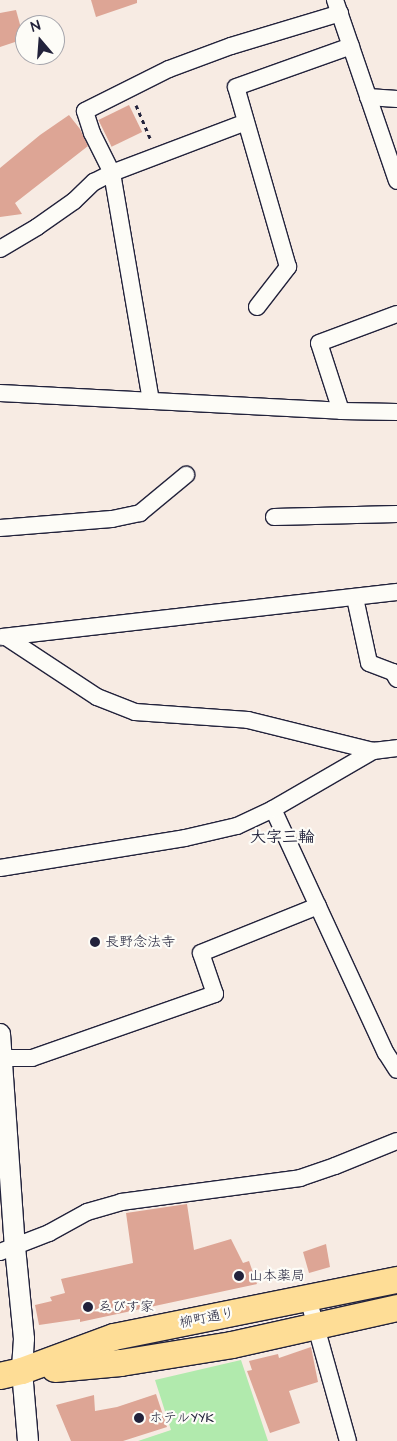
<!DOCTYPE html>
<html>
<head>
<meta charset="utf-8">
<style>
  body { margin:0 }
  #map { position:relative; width:397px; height:1441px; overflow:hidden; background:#f7ebe3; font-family:"Architects Daughter","Klee One",sans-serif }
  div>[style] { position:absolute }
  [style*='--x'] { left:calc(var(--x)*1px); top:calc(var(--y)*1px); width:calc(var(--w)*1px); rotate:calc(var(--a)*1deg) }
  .green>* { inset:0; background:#b1eaad }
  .building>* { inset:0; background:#dda595; transform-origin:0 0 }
  .path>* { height:3px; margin-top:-1.5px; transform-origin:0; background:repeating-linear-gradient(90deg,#22223b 0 4px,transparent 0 8px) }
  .roads { filter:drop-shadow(1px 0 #22223b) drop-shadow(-1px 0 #22223b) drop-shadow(0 1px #22223b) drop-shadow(0 -1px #22223b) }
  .minor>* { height:16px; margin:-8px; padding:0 8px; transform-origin:8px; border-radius:8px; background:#fdfcf7 }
  .tertiary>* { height:20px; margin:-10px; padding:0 10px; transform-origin:10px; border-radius:10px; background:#fdfcf7 }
  .trunk>* { height:26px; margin:-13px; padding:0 13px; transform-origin:13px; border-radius:13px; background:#fedd96 }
  .dots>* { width:14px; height:14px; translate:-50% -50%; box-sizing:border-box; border:2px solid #fdfcf7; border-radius:50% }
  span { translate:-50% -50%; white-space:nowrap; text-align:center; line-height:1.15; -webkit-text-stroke:4.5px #fdfcf7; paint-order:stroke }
  .poi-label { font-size:14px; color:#22223b }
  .left { translate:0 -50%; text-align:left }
  .street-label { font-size:14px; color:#22223b }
  .quarter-label { font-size:16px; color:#22223b; font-weight:700 }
  .north { position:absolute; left:15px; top:15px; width:50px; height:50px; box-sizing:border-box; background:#fdfcf7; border:1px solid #a5a5ac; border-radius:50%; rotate:342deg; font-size:14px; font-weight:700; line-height:20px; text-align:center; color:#22223b }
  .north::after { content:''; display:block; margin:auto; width:18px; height:22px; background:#22223b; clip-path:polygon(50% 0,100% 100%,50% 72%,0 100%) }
</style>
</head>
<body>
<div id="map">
  <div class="green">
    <div style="clip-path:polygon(241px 1360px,268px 1441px,138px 1441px,171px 1430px,155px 1380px)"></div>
  </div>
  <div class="building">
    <div style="clip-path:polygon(91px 0,137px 0,137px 3px,96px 17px)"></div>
    <div style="clip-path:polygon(16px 10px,24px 39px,0 47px,0 13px)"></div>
    <div style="left:129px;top:105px;width:30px;height:34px;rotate:64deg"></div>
    <div style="clip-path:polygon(69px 115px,80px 129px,88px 146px,15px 203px,22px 214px,0 217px,0 168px,40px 135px)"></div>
    <div style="clip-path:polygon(187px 1204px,194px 1250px,231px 1239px,243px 1263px,249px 1261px,257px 1284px,80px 1322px,80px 1319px,39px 1325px,35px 1305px,52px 1301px,50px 1297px,65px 1293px,61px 1279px,133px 1263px,126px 1213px)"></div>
    <div style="clip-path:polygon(326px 1244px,330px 1267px,309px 1273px,303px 1252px)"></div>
    <div style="clip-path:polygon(311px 1347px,318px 1382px,289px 1391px,300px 1423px,270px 1433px,247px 1371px,252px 1370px,249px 1361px,278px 1354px,279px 1358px)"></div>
    <div style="clip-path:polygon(156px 1394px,167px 1427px,123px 1441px,71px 1441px,56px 1405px,94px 1395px,95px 1411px,117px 1407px)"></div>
  </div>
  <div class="path">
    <div style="--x:136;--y:105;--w:39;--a:67"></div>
  </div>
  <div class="roads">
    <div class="minor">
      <div style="--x:335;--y:0;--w:191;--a:71.1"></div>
      <div style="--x:368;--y:97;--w:29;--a:4"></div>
      <div style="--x:0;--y:249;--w:43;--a:-30.7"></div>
      <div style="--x:37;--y:227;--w:45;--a:-35.1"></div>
      <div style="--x:74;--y:201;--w:28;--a:-44"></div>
      <div style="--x:94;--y:182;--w:20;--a:-27"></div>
      <div style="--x:112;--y:173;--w:143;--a:-20.8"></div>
      <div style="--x:257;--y:307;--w:51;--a:-52.2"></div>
      <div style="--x:288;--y:267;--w:187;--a:-106.1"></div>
      <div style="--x:236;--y:87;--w:122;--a:-19.6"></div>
      <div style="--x:0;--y:393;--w:341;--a:3"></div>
      <div style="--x:341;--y:411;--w:56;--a:1"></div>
      <div style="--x:151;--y:401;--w:231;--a:-99.7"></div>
      <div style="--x:112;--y:173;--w:45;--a:-116.6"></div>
      <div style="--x:92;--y:133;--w:23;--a:-108"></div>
      <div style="--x:85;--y:111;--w:94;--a:-26.6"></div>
      <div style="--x:169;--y:69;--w:66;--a:-20.4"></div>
      <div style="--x:231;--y:46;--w:114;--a:-16.8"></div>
      <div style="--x:341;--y:411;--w:71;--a:-107.9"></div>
      <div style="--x:319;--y:343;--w:83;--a:-20.4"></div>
      <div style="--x:274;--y:517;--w:123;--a:-1.4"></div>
      <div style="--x:0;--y:528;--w:112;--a:-4.6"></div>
      <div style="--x:112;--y:519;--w:29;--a:-12"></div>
      <div style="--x:140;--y:513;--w:60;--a:-39.6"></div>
      <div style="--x:355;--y:598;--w:66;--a:77.8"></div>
      <div style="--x:369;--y:663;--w:26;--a:21"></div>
      <div style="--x:393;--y:672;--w:8;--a:60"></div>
      <div style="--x:2;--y:637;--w:398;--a:-6.5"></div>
      <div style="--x:6;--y:637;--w:109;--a:33.4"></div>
      <div style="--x:97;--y:697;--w:41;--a:21.5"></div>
      <div style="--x:135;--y:712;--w:113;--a:4"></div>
      <div style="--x:248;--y:720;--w:129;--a:13.9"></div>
      <div style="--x:373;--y:751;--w:24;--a:-7"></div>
      <div style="--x:273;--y:809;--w:269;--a:65.2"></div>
      <div style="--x:386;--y:1053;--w:20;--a:57"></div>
      <div style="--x:0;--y:868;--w:187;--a:-9.2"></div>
      <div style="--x:185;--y:838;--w:53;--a:-13"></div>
      <div style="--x:237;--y:826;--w:40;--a:-25"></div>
      <div style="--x:273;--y:809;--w:116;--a:-30.1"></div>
      <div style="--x:2;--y:1058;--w:30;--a:0"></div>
      <div style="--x:32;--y:1058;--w:194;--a:-19.3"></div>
      <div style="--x:215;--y:994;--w:43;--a:-108.9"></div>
      <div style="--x:201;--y:953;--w:126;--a:-21.9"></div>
      <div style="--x:0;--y:1252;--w:53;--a:-21.2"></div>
      <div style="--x:49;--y:1233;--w:43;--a:-28.9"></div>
      <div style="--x:87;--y:1212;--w:35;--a:-16"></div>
      <div style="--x:121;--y:1202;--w:181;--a:-7.6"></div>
      <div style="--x:300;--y:1178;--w:37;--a:-19"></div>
      <div style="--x:335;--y:1166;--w:67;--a:-22"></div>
      <div style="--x:308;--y:1298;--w:148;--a:74.4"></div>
    </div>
    <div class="tertiary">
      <div style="--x:0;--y:1034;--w:214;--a:86"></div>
      <div style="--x:15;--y:1247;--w:92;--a:84.4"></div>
      <div style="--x:24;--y:1339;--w:32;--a:94"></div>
      <div style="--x:22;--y:1371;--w:70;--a:85.1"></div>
    </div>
    <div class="trunk">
      <div style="--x:55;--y:1369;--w:66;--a:-5.2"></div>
      <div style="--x:121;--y:1363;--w:112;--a:-9.2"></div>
      <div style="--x:232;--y:1345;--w:169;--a:-12.6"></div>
      <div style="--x:0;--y:1376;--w:23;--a:-13"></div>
      <div style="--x:22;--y:1371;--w:98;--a:-20.3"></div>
      <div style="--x:114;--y:1337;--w:289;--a:-11.4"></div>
    </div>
  </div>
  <div class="dots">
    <div style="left:95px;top:942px;background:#22223b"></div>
    <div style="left:239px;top:1276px;background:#22223b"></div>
    <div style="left:88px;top:1307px;background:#22223b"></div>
    <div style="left:139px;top:1418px;background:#22223b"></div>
  </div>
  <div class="poi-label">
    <span class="left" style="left:105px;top:942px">長野念法寺</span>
    <span class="left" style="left:249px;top:1276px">山本薬局</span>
    <span class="left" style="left:98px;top:1307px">ゑびす家</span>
    <span class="left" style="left:149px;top:1418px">ホテルYYK</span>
  </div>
  <div class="street-label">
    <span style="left:207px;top:1318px;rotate:-11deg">柳町通り</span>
  </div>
  <div class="quarter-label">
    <span style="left:282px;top:837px">大字三輪</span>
  </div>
  <div class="north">N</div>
</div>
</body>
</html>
